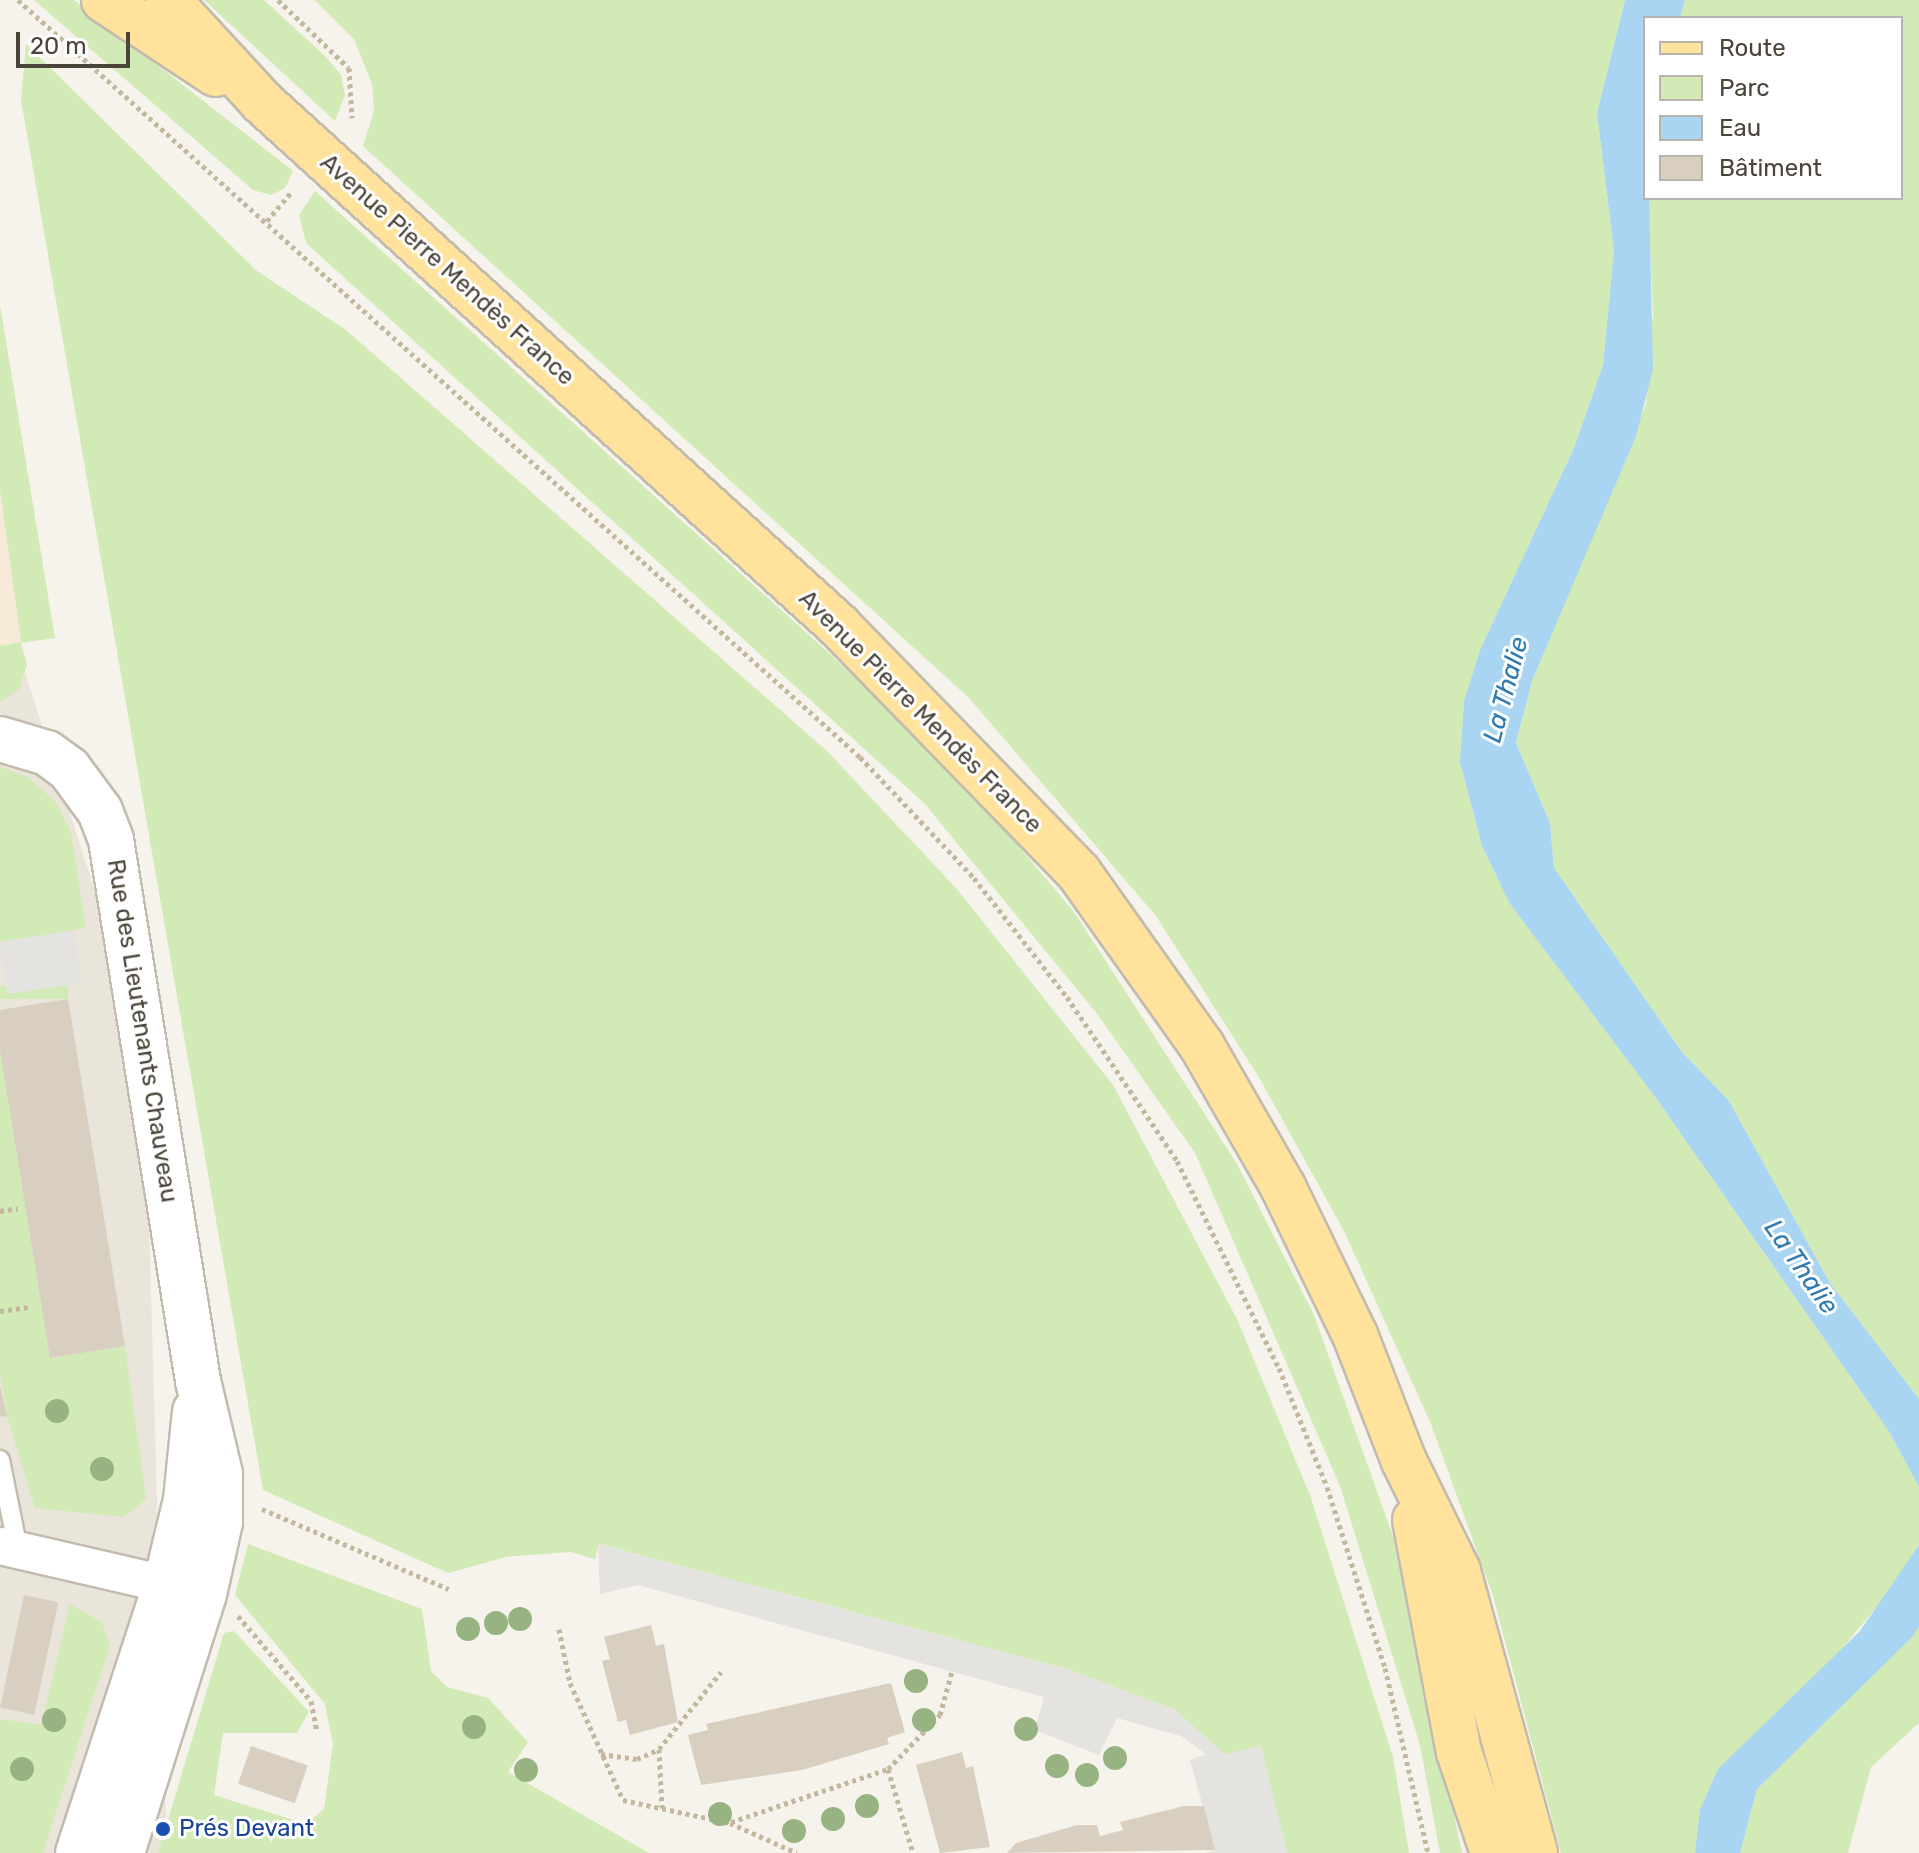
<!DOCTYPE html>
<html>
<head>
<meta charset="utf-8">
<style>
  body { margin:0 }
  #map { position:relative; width:1919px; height:1853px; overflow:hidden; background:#f6f3ec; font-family:Rubik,sans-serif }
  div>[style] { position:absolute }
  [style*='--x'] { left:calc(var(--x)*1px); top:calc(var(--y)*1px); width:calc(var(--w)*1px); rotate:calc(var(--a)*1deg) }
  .residential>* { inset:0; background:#eae5da }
  .commercial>* { inset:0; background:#f7ead8 }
  .green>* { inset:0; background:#d2eab5; transform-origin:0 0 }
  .parking>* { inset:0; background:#e5e3e0; transform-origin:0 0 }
  .water>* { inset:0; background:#a9d4f2 }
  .building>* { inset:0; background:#d8cfc1; transform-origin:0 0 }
  .path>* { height:5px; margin-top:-2.5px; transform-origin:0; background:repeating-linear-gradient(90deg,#c4b79f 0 4px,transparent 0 8px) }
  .roads { filter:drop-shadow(2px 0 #c2bbae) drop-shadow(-2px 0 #c2bbae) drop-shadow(0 2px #c2bbae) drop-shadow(0 -2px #c2bbae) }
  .service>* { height:18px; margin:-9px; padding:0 9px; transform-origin:9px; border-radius:9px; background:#fff }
  .minor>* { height:36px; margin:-18px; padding:0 18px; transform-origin:18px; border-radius:18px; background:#fff }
  .tertiary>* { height:44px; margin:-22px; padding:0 22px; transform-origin:22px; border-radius:22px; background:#fff }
  .primary>* { height:44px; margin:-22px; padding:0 22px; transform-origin:22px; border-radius:22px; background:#ffe39c }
  .trees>* { width:24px; height:24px; margin:-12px; border-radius:50%; background:#97b381 }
  .dots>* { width:22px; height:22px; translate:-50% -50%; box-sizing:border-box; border:4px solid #fff; border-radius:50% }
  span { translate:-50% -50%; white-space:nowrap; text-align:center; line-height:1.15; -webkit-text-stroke:6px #fff; paint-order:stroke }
  .street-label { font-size:24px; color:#4b4439 }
  .transit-label { font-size:24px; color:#164399 }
  .left { translate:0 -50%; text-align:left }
  .water-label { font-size:26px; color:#2e7ab2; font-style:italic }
  .legend { position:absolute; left:1643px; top:16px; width:260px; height:184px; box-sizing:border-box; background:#fff; border:2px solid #b7b4b0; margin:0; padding:10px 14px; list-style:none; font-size:24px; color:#4b4439 }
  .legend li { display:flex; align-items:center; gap:16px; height:40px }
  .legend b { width:40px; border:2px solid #b7b4b0 }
  .scale { position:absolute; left:16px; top:32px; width:114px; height:36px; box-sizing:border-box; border:4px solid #4b4439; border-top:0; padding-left:10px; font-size:24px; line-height:28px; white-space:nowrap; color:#4b4439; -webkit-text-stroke:6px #fff; paint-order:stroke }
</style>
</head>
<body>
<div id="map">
  <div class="residential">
    <div style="clip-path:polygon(0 594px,144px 1045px,167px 1853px,0 1853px)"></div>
  </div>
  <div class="commercial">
    <div style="clip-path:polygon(0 490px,21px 643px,0 646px)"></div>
  </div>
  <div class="green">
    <div style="clip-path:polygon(34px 0,74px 0,293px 171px,285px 188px,271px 195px,253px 190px)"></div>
    <div style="clip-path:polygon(204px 0,264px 0,325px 56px,341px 75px,345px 95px,335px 121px)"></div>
    <div style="clip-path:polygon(315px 0,1625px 0,1597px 113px,1614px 251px,1603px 365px,1574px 448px,1480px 650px,1464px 701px,1460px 762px,1482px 846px,1510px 904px,1658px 1101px,1890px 1433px,1919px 1487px,1919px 1545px,1903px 1575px,1810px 1687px,1718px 1769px,1700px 1809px,1695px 1853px,1561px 1853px,1493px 1596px,1431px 1424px,1345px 1233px,1260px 1079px,1156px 916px,969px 698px,363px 146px,374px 111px,372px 84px,354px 39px)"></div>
    <div style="clip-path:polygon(1685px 0,1919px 0,1919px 1399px,1830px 1283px,1729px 1101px,1682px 1052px,1554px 868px,1550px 823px,1516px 743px,1532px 681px,1646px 404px,1653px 312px,1648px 198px,1901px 198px,1901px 18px,1680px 18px)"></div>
    <div style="clip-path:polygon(26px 44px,257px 271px,346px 330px,827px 751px,956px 888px,1113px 1085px,1237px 1319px,1310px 1495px,1393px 1757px,1409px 1853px,1287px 1853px,1260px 1746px,1225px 1755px,1175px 1710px,1070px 1670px,599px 1544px,595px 1559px,570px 1552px,506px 1557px,448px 1573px,263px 1490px,21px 100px)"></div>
    <div style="clip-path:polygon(315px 191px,828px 652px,972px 791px,1074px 912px,1237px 1164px,1314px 1315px,1403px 1564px,1462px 1853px,1440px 1853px,1420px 1745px,1340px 1486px,1195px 1153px,1098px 1015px,924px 803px,306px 243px,299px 215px)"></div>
    <div style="clip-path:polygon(0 305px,55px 638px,21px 643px,27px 665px,19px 689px,0 702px,0 646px,21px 642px,0 490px)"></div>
    <div style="clip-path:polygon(0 767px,28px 777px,56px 802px,71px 832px,86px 928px,0 943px)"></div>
    <div style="left:68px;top:986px;width:13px;height:69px;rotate:90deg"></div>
    <div style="clip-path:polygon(0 1051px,50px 1358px,125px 1346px,146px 1499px,123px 1517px,35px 1508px,7px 1416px,0 1374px)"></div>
    <div style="clip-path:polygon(248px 1544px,422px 1609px,431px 1671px,447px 1687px,488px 1698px,528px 1742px,508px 1772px,649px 1853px,158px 1853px,224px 1633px,234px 1631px,309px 1712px,297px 1733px,223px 1733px,214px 1795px,306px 1824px,324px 1809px,333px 1744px,325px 1704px,235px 1595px)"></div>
    <div style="clip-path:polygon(70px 1604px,102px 1622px,110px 1645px,43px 1853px,0 1853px,0 1719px,41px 1725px)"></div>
    <div style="clip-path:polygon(1919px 1627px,1919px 1723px,1871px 1767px,1848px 1853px,1740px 1853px,1757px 1789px)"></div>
  </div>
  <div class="parking">
    <div style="left:74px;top:931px;width:53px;height:75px;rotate:82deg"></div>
    <div style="clip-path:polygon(598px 1544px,1070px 1670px,1175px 1710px,1225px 1754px,1261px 1746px,1287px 1853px,1206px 1853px,1215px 1850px,1190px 1760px,1206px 1754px,1181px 1736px,1117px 1718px,1099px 1755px,1035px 1730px,1044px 1697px,638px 1585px,600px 1594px)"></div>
  </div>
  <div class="water">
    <div style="clip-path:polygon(1625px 0,1685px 0,1680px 18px,1645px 18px,1653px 369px,1636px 436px,1532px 681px,1516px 743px,1550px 823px,1554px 868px,1682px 1052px,1729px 1101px,1830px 1283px,1919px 1399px,1919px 1487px,1890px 1433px,1658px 1101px,1510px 904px,1482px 846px,1460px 762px,1464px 701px,1480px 650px,1574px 448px,1603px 365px,1614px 251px,1597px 113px)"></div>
    <div style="clip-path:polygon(1919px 1545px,1919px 1627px,1912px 1637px,1757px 1789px,1740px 1853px,1695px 1853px,1700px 1809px,1718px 1769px,1860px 1631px)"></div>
  </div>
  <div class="building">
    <div style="clip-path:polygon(68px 999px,125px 1346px,50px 1358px,0 1051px,0 1010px)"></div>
    <div style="clip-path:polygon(0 1385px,7px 1416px,0 1417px)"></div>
    <div style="left:24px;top:1595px;width:35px;height:115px;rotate:12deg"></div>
    <div style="clip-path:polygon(651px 1625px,656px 1646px,664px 1644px,678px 1722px,630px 1735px,626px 1720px,618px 1722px,602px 1661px,610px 1659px,604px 1637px)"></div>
    <div style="clip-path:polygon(891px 1683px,905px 1732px,887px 1738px,889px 1744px,802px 1770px,701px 1785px,688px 1735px,708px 1730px,706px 1724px)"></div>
    <div style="left:251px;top:1746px;width:60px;height:40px;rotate:19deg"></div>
    <div style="clip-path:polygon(962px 1752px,966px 1768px,973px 1766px,990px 1847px,940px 1853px,916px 1765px)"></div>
    <div style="clip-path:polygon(1184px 1806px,1204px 1806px,1215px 1850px,1007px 1853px,1016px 1843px,1077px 1825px,1097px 1825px,1100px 1836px,1123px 1830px,1120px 1822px)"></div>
  </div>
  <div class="path">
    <div style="--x:18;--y:0;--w:1132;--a:41.96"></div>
    <div style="--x:860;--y:757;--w:166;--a:46.7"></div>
    <div style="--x:974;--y:878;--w:151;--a:52"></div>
    <div style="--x:1067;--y:997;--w:197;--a:56.1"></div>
    <div style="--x:1177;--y:1161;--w:231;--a:63.8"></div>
    <div style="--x:1279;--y:1368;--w:128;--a:68"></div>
    <div style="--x:1327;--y:1487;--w:190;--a:72.2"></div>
    <div style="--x:1385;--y:1668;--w:190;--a:76.9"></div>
    <div style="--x:278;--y:0;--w:98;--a:43.8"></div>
    <div style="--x:349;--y:68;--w:50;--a:86.6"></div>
    <div style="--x:267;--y:221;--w:39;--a:-50"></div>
    <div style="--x:0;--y:1211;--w:18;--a:-9"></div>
    <div style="--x:0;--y:1311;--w:28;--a:-8"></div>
    <div style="--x:262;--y:1509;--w:203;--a:23.2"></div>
    <div style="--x:238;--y:1616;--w:112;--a:49.3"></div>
    <div style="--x:311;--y:1701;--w:32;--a:79"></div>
    <div style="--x:559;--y:1629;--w:55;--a:78.5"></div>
    <div style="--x:570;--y:1683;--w:128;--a:65.6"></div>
    <div style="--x:623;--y:1800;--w:109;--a:12.1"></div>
    <div style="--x:730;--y:1823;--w:73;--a:24.1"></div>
    <div style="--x:659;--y:1749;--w:59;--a:87.1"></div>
    <div style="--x:601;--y:1754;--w:36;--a:8"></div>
    <div style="--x:637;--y:1759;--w:24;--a:-24"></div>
    <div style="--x:659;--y:1749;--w:99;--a:-51.2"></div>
    <div style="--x:888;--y:1769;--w:88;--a:73.4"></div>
    <div style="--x:731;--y:1822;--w:166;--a:-18.7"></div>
    <div style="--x:888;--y:1769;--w:75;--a:-46.1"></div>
    <div style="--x:940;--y:1715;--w:46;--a:-74.7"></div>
  </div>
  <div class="roads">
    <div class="service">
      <div style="--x:0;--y:1460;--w:91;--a:78.6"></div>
    </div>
    <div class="minor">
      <div style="--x:0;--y:1546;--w:196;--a:13"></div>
    </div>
    <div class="tertiary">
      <div style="--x:0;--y:739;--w:49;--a:16.6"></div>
      <div style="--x:47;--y:753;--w:27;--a:36"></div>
      <div style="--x:69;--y:769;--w:52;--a:53.6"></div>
      <div style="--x:100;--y:811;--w:31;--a:69"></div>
      <div style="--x:111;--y:840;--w:548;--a:80.86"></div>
      <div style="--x:198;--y:1381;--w:96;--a:76.7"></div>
      <div style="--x:220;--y:1474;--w:48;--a:90"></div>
      <div style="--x:220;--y:1522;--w:74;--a:102.5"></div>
      <div style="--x:204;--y:1594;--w:272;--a:107.6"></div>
      <div style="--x:78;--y:1853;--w:284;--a:-71.9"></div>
      <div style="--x:166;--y:1583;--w:85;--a:-76.5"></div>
      <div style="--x:186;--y:1500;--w:89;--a:-84.2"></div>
    </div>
    <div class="primary">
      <div style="--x:104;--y:0;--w:134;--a:33.5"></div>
      <div style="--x:168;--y:0;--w:139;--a:47.3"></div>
      <div style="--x:262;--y:102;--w:779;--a:42.24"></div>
      <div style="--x:839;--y:626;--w:344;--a:45.8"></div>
      <div style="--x:1079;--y:873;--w:212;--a:54.6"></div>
      <div style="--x:1202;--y:1046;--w:163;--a:60.1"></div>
      <div style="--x:1283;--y:1187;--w:165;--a:64.1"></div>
      <div style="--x:1355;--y:1335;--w:133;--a:68.8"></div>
      <div style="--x:1403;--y:1459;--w:125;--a:63.8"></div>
      <div style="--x:1458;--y:1571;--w:292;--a:74.7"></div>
      <div style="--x:1415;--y:1520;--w:236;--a:79.3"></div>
      <div style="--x:1459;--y:1752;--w:107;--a:71.4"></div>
    </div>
  </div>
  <div class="trees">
    <div style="left:57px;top:1411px"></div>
    <div style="left:102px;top:1469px"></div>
    <div style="left:520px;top:1619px"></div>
    <div style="left:496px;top:1623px"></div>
    <div style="left:468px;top:1629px"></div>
    <div style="left:916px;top:1681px"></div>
    <div style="left:54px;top:1720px"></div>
    <div style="left:924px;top:1720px"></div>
    <div style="left:474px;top:1727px"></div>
    <div style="left:1026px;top:1729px"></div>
    <div style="left:1115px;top:1758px"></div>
    <div style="left:1057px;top:1766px"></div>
    <div style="left:22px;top:1769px"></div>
    <div style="left:526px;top:1770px"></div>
    <div style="left:1087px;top:1775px"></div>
    <div style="left:867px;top:1806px"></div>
    <div style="left:720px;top:1814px"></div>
    <div style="left:833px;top:1819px"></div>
    <div style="left:794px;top:1831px"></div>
  </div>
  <div class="dots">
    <div style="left:163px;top:1829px;background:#1a4fb4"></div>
  </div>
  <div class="street-label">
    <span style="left:447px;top:270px;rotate:42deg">Avenue Pierre Mendès France</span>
    <span style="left:920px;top:712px;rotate:45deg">Avenue Pierre Mendès France</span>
    <span style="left:142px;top:1031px;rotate:81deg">Rue des Lieutenants Chauveau</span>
  </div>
  <div class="transit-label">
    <span class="left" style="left:179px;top:1829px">Prés Devant</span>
  </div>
  <div class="water-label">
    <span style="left:1506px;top:690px;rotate:-75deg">La Thalie</span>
    <span style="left:1801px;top:1267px;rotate:55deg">La Thalie</span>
  </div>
  <ul class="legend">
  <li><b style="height:10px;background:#ffe39c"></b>Route</li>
  <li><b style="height:22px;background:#d2eab5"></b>Parc</li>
  <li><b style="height:22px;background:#a9d4f2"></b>Eau</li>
  <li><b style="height:22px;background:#d8cfc1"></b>Bâtiment</li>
  </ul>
  <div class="scale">20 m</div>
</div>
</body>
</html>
